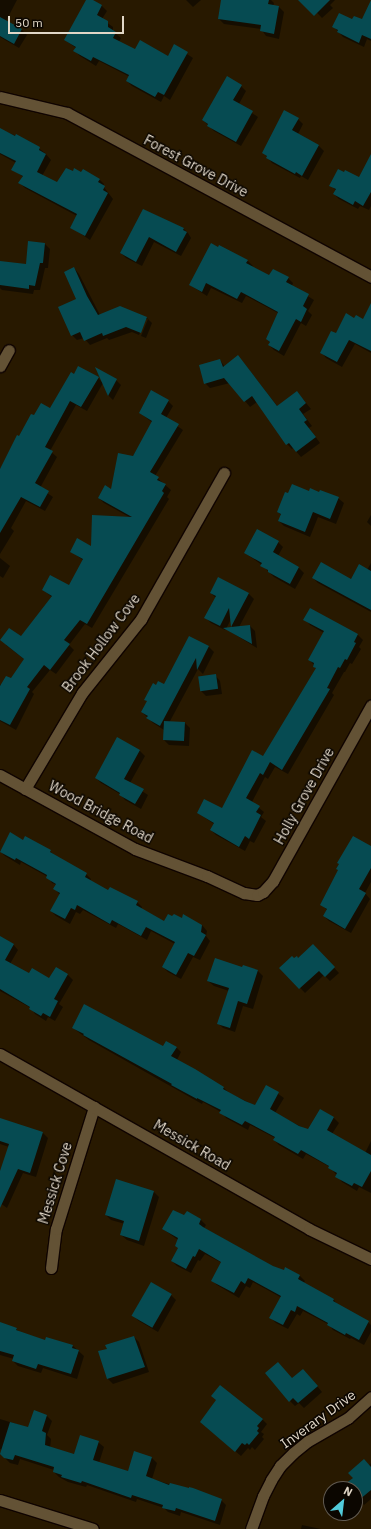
<!DOCTYPE html>
<html>
<head>
<meta charset="utf-8">
<style>
  body { margin:0 }
  #map { position:relative; width:371px; height:1529px; overflow:hidden; background:#281900; font-family:"IBM Plex Sans",sans-serif }
  div>[style] { position:absolute }
  [style*='--x'] { left:calc(var(--x)*1px); top:calc(var(--y)*1px); width:calc(var(--w)*1px); rotate:calc(var(--a)*1deg) }
  .shadow>* { inset:0; background:#0007 }
  .building>* { inset:0; background:#064b52; transform-origin:0 0 }
  .roads { filter:drop-shadow(1px 0 #100400) drop-shadow(-1px 0 #100400) drop-shadow(0 1px #100400) drop-shadow(0 -1px #100400) }
  .minor>* { height:11px; margin:-5.5px; padding:0 5.5px; transform-origin:5.5px; border-radius:5.5px; background:#635235 }
  .tertiary>* { height:11px; margin:-5.5px; padding:0 5.5px; transform-origin:5.5px; border-radius:5.5px; background:#635235 }
  span { translate:-50% -50%; white-space:nowrap; text-align:center; line-height:1.15; -webkit-text-stroke:3px #0b0600; paint-order:stroke }
  .street-label { font-size:14px; color:#e1d7c7 }
  .north { position:absolute; left:323px; top:1481px; width:40px; height:40px; box-sizing:border-box; background:#0b0600; border:1px solid #615a50; border-radius:50%; rotate:28deg; font-size:11px; font-weight:700; line-height:16px; text-align:center; color:#e1d7c7 }
  .north::after { content:''; display:block; margin:auto; width:14px; height:18px; background:#52cbda; clip-path:polygon(50% 0,100% 100%,50% 72%,0 100%) }
  .scale { position:absolute; left:8px; top:16px; width:116px; height:18px; box-sizing:border-box; border:2px solid #e1d7c7; border-top:0; padding-left:5px; font-size:12px; line-height:14px; white-space:nowrap; color:#e1d7c7; -webkit-text-stroke:3px #0b0600; paint-order:stroke }
</style>
</head>
<body>
<div id="map">
  <div class="shadow">
    <div style="clip-path:polygon(0 0,17px 0,6px 21px,22px 30px,27px 35px,19px 48px,0 37px)"></div>
    <div style="clip-path:polygon(87px 0,91px 0,102px 6px,107px 11px,102px 19px,113px 27px,113px 31px,121px 38px,119px 42px,135px 51px,168px 57px,175px 46px,193px 58px,170px 100px,164px 96px,161px 102px,132px 86px,127px 81px,130px 77px,99px 61px,96px 66px,80px 56px,75px 51px,76px 48px,65px 40px)"></div>
    <div style="clip-path:polygon(186px 0,201px 0,193px 7px)"></div>
    <div style="clip-path:polygon(222px 0,271px 0,274px 3px,273px 6px,279px 7px,284px 12px,279px 39px,266px 36px,261px 29px,224px 24px,219px 19px)"></div>
    <div style="clip-path:polygon(305px 0,335px 0,330px 5px,333px 8px,322px 18px)"></div>
    <div style="clip-path:polygon(371px 2px,371px 41px,367px 39px,364px 47px,343px 37px,334px 27px,353px 21px,363px 21px)"></div>
    <div style="clip-path:polygon(241px 86px,246px 91px,239px 104px,258px 117px,241px 146px,214px 131px,203px 120px)"></div>
    <div style="clip-path:polygon(298px 119px,303px 124px,298px 134px,319px 146px,324px 151px,308px 180px,301px 176px,300px 178px,272px 163px,263px 152px)"></div>
    <div style="clip-path:polygon(4px 131px,29px 141px,45px 153px,51px 160px,42px 176px,58px 184px,73px 173px,99px 179px,104px 184px,103px 186px,113px 199px,90px 240px,71px 227px,77px 216px,25px 188px,20px 183px,23px 177px,13px 169px,16px 163px,0 154px,0 138px)"></div>
    <div style="clip-path:polygon(371px 162px,371px 206px,369px 210px,360px 206px,358px 209px,339px 199px,334px 194px,336px 191px,331px 185px,359px 178px)"></div>
    <div style="clip-path:polygon(144px 210px,183px 228px,188px 233px,191px 238px,181px 256px,154px 242px,142px 266px,126px 258px,121px 253px)"></div>
    <div style="clip-path:polygon(45px 244px,50px 249px,48px 268px,45px 268px,40px 290px,34px 290px,33px 294px,2px 290px,0 288px,0 262px,27px 265px)"></div>
    <div style="clip-path:polygon(248px 261px,253px 266px,252px 267px,270px 277px,288px 278px,293px 283px,292px 286px,314px 300px,308px 311px,312px 315px,306px 326px,301px 323px,284px 356px,274px 350px,269px 345px,270px 343px,267px 339px,278px 313px,246px 296px,242px 303px,211px 288px,207px 296px,190px 285px)"></div>
    <div style="clip-path:polygon(74px 268px,79px 274px,100px 315px,120px 307px,147px 318px,152px 323px,146px 338px,141px 336px,148px 319px,146px 319px,139px 335px,132px 332px,109px 340px,107px 338px,90px 345px,84px 338px,77px 340px,72px 335px,77px 300px)"></div>
    <div style="clip-path:polygon(355px 319px,371px 321px,371px 353px,355px 344px,342px 367px,326px 358px,321px 352px,336px 334px)"></div>
    <div style="clip-path:polygon(220px 360px,225px 367px,243px 362px,278px 407px,297px 392px,311px 409px,303px 414px,312px 426px,309px 428px,320px 443px,301px 457px,293px 448px,292px 449px,287px 444px,257px 402px,250px 407px,230px 383px,210px 388px,205px 383px)"></div>
    <div style="clip-path:polygon(75px 375px,98px 378px,103px 383px,116px 380px,121px 385px,113px 400px,108px 395px,103px 383px,87px 411px,76px 405px,50px 451px,57px 457px,40px 488px,53px 497px,45px 511px,26px 501px,11px 528px,14px 531px,0 554px,0 470px,34px 416px,51px 410px)"></div>
    <div style="clip-path:polygon(168px 401px,173px 406px,166px 418px,183px 430px,155px 476px,171px 490px,167px 497px,169px 499px,92px 628px,85px 624px,69px 645px,74px 650px,56px 674px,50px 670px,32px 692px,34px 694px,16px 730px,0 721px,0 685px,11px 680px,25px 660px,6px 645px,21px 638px,52px 597px,43px 590px,69px 586px,84px 561px,71px 551px,92px 547px,131px 518px,104px 503px,99px 498px,112px 491px,153px 423px,140px 413px)"></div>
    <div style="clip-path:polygon(309px 492px,338px 498px,344px 503px,336px 524px,318px 517px,310px 537px,284px 526px,279px 521px,281px 515px,278px 512px,289px 494px)"></div>
    <div style="clip-path:polygon(371px 515px,371px 526px,367px 522px)"></div>
    <div style="clip-path:polygon(278px 542px,283px 547px,278px 556px,299px 568px,304px 573px,295px 589px,274px 577px,262px 565px,245px 553px)"></div>
    <div style="clip-path:polygon(0 558px,10px 566px,3px 578px,0 576px)"></div>
    <div style="clip-path:polygon(371px 563px,371px 612px,318px 583px,313px 578px,351px 580px,367px 570px)"></div>
    <div style="clip-path:polygon(evenodd,219px 578px,249px 594px,254px 599px,239px 627px,250px 626px,255px 631px,257px 648px,226px 629px,225px 630px,211px 623px,206px 618px,216px 598px,211px 593px,219px 578px,231px 619px,232px 628px,226px 629px,231px 619px)"></div>
    <div style="clip-path:polygon(305px 619px,358px 635px,363px 640px,359px 647px,361px 649px,352px 664px,350px 663px,345px 672px,344px 672px,332px 693px,334px 695px,288px 774px,275px 767px,268px 779px,265px 777px,252px 802px,264px 812px,261px 817px,266px 821px,254px 843px,250px 841px,245px 851px,216px 835px,211px 830px,214px 824px,198px 813px,222px 810px,263px 757px,317px 669px,309px 659px,324px 633px,310px 625px)"></div>
    <div style="clip-path:polygon(189px 637px,209px 647px,214px 652px,203px 674px,198px 669px,169px 723px,185px 723px,190px 728px,189px 746px,169px 745px,164px 740px,164px 730px,153px 723px,142px 712px,156px 686px,165px 686px)"></div>
    <div style="clip-path:polygon(215px 675px,220px 681px,222px 694px,206px 696px,201px 691px)"></div>
    <div style="clip-path:polygon(117px 739px,140px 751px,145px 756px,130px 783px,148px 795px,141px 809px,125px 800px,120px 794px,101px 783px,96px 778px)"></div>
    <div style="clip-path:polygon(24px 841px,50px 851px,55px 856px,86px 874px,91px 879px,90px 881px,109px 892px,137px 902px,142px 907px,141px 910px,165px 922px,202px 925px,207px 931px,206px 936px,210px 941px,200px 960px,193px 957px,181px 979px,168px 972px,163px 967px,175px 944px,151px 931px,147px 940px,118px 924px,116px 928px,83px 910px,80px 914px,76px 912px,70px 924px,56px 916px,51px 911px,60px 895px,55px 889px,57px 885px,52px 883px,48px 877px,21px 862px,20px 865px,5px 856px,0 851px)"></div>
    <div style="clip-path:polygon(371px 847px,371px 882px,365px 893px,370px 899px,351px 933px,329px 921px,324px 916px,327px 910px,321px 904px,339px 871px,340px 864px)"></div>
    <div style="clip-path:polygon(0 938px,13px 944px,18px 950px,10px 964px,29px 974px,50px 979px,68px 975px,73px 980px,59px 1004px,63px 1007px,55px 1021px,48px 1017px,46px 1021px,35px 1014px,31px 1008px,0 991px)"></div>
    <div style="clip-path:polygon(313px 945px,339px 973px,330px 981px,324px 975px,305px 993px,281px 968px,298px 959px)"></div>
    <div style="clip-path:polygon(243px 969px,257px 970px,263px 976px,253px 1009px,243px 1006px,235px 1032px,223px 1028px,218px 1023px,229px 991px,214px 986px,208px 981px)"></div>
    <div style="clip-path:polygon(73px 1028px,164px 1047px,176px 1047px,181px 1052px,177px 1060px,224px 1088px,229px 1093px,256px 1106px,267px 1086px,284px 1098px,275px 1113px,309px 1131px,333px 1117px,339px 1123px,332px 1134px,365px 1153px,371px 1141px,371px 1193px,359px 1187px,357px 1191px,342px 1182px,330px 1167px,306px 1154px,303px 1159px,279px 1145px,274px 1140px,275px 1138px,250px 1125px,248px 1130px,226px 1118px,221px 1112px,203px 1102px,202px 1104px,89px 1040px)"></div>
    <div style="clip-path:polygon(0 1119px,43px 1133px,48px 1138px,36px 1177px,23px 1173px,7px 1208px,0 1203px,0 1174px,9px 1147px,0 1144px)"></div>
    <div style="clip-path:polygon(154px 1192px,159px 1197px,144px 1246px,127px 1240px,121px 1235px,125px 1224px,111px 1220px,106px 1215px)"></div>
    <div style="clip-path:polygon(187px 1213px,201px 1220px,206px 1225px,204px 1228px,272px 1266px,284px 1271px,286px 1268px,300px 1276px,305px 1281px,304px 1283px,334px 1300px,338px 1306px,368px 1322px,371px 1325px,371px 1332px,364px 1345px,351px 1338px,350px 1339px,333px 1330px,328px 1324px,303px 1311px,300px 1316px,297px 1314px,288px 1329px,276px 1323px,271px 1318px,282px 1298px,253px 1282px,250px 1288px,246px 1286px,239px 1298px,217px 1285px,212px 1280px,222px 1263px,205px 1254px,200px 1261px,198px 1260px,191px 1273px,177px 1266px,172px 1261px,179px 1249px,178px 1240px,163px 1229px,185px 1216px)"></div>
    <div style="clip-path:polygon(171px 1295px,176px 1300px,158px 1332px,139px 1321px,133px 1316px)"></div>
    <div style="clip-path:polygon(0 1328px,16px 1329px,21px 1333px,46px 1341px,47px 1338px,73px 1346px,84px 1356px,77px 1379px,43px 1368px,41px 1373px,18px 1366px,13px 1361px,14px 1359px,0 1355px)"></div>
    <div style="clip-path:polygon(134px 1337px,139px 1342px,149px 1372px,113px 1384px,108px 1379px,108px 1350px)"></div>
    <div style="clip-path:polygon(308px 1375px,322px 1392px,304px 1408px,299px 1403px,295px 1406px,290px 1401px,293px 1379px)"></div>
    <div style="clip-path:polygon(47px 1416px,52px 1421px,47px 1435px,51px 1439px,50px 1448px,75px 1456px,98px 1442px,104px 1447px,99px 1463px,128px 1472px,135px 1452px,152px 1458px,157px 1463px,152px 1479px,221px 1500px,226px 1505px,220px 1525px,181px 1512px,180px 1516px,168px 1512px,164px 1508px,137px 1499px,136px 1502px,87px 1485px,86px 1487px,68px 1482px,59px 1477px,54px 1472px,54px 1470px,20px 1459px,18px 1465px,10px 1463px,4px 1457px,2px 1450px,0 1449px,0 1419px,29px 1428px)"></div>
    <div style="clip-path:polygon(262px 1419px,267px 1424px,261px 1432px,264px 1434px,262px 1437px,264px 1439px,255px 1450px,252px 1447px,250px 1450px,248px 1448px,241px 1456px,206px 1427px)"></div>
    <div style="clip-path:polygon(371px 1463px,371px 1499px,364px 1505px,355px 1494px,355px 1489px,351px 1489px)"></div>
    <div style="clip-path:polygon(302px 1525px,321px 1529px,301px 1529px)"></div>
  </div>
  <div class="building">
    <div style="clip-path:polygon(86px 0,93px 0,102px 5px,97px 15px,108px 21px,108px 27px,116px 32px,113px 38px,135px 49px,140px 40px,168px 56px,174px 44px,188px 52px,164px 95px,158px 92px,155px 97px,126px 81px,129px 75px,93px 57px,91px 61px,73px 51px,76px 47px,64px 40px)"></div>
    <div style="clip-path:polygon(221px 0,269px 0,268px 4px,279px 6px,274px 34px,260px 31px,261px 25px,218px 19px)"></div>
    <div style="clip-path:polygon(298px 0,330px 0,314px 16px)"></div>
    <div style="clip-path:polygon(371px 0,371px 39px,362px 35px,359px 43px,337px 32px,338px 30px,332px 27px,339px 13px,352px 19px,354px 16px,362px 19px)"></div>
    <div style="clip-path:polygon(0 17px,22px 29px,14px 44px,0 36px)"></div>
    <div style="clip-path:polygon(227px 76px,242px 85px,233px 100px,253px 111px,236px 142px,207px 126px,208px 124px,202px 120px)"></div>
    <div style="clip-path:polygon(284px 110px,299px 118px,292px 130px,319px 145px,302px 176px,296px 172px,295px 174px,266px 158px,267px 156px,262px 153px)"></div>
    <div style="clip-path:polygon(0 128px,15px 136px,16px 134px,40px 147px,39px 150px,46px 154px,37px 172px,57px 182px,66px 168px,73px 171px,74px 168px,81px 172px,83px 169px,100px 179px,98px 182px,105px 186px,103px 190px,108px 193px,85px 236px,70px 228px,77px 214px,18px 183px,23px 176px,11px 170px,16px 161px,0 153px)"></div>
    <div style="clip-path:polygon(371px 154px,371px 192px,363px 206px,355px 201px,353px 205px,333px 194px,336px 189px,329px 186px,338px 169px,344px 172px,345px 170px,359px 177px)"></div>
    <div style="clip-path:polygon(143px 209px,184px 228px,183px 230px,187px 232px,176px 252px,149px 237px,136px 262px,120px 253px)"></div>
    <div style="clip-path:polygon(28px 241px,45px 243px,43px 263px,40px 263px,35px 286px,29px 285px,29px 289px,0 285px,0 261px,26px 264px)"></div>
    <div style="clip-path:polygon(211px 243px,218px 247px,219px 245px,248px 260px,246px 263px,269px 275px,273px 269px,289px 277px,286px 282px,309px 294px,303px 306px,307px 309px,301px 322px,296px 319px,279px 351px,268px 345px,270px 342px,266px 339px,278px 312px,241px 292px,237px 299px,206px 283px,202px 292px,189px 285px)"></div>
    <div style="clip-path:polygon(74px 267px,87px 296px,98px 315px,120px 306px,147px 317px,141px 333px,126px 327px,103px 336px,102px 333px,84px 341px,80px 332px,71px 336px,58px 307px,76px 299px,64px 272px)"></div>
    <div style="clip-path:polygon(371px 303px,371px 351px,349px 340px,337px 362px,320px 353px,331px 331px,336px 333px,346px 313px,354px 318px,356px 315px,363px 319px)"></div>
    <div style="clip-path:polygon(238px 355px,277px 406px,297px 391px,306px 403px,299px 409px,307px 420px,304px 422px,316px 437px,296px 452px,289px 443px,286px 445px,252px 396px,244px 402px,224px 378px,204px 384px,199px 365px,220px 359px,223px 367px)"></div>
    <div style="clip-path:polygon(78px 366px,99px 377px,81px 407px,70px 401px,45px 447px,53px 451px,35px 483px,49px 491px,40px 507px,21px 497px,0 533px,0 469px,17px 435px,19px 436px,31px 414px,34px 415px,41px 403px,50px 408px,71px 372px,74px 374px)"></div>
    <div style="clip-path:polygon(95px 367px,117px 379px,108px 396px)"></div>
    <div style="clip-path:polygon(151px 390px,169px 400px,161px 414px,179px 424px,150px 472px,159px 477px,157px 480px,166px 484px,162px 491px,164px 493px,87px 624px,80px 620px,64px 640px,70px 644px,50px 670px,44px 665px,27px 687px,30px 689px,10px 725px,0 720px,0 686px,6px 676px,11px 678px,24px 659px,0 640px,9px 628px,21px 636px,52px 596px,42px 590px,50px 575px,69px 585px,83px 559px,70px 552px,77px 538px,91px 546px,92px 515px,132px 517px,98px 498px,105px 485px,111px 489px,118px 453px,133px 456px,152px 421px,139px 413px)"></div>
    <div style="clip-path:polygon(292px 484px,309px 491px,310px 488px,319px 492px,320px 490px,339px 497px,330px 519px,313px 512px,305px 532px,278px 521px,281px 514px,277px 512px,285px 492px,288px 493px)"></div>
    <div style="clip-path:polygon(257px 529px,279px 541px,273px 552px,299px 567px,290px 584px,268px 572px,268px 570px,260px 566px,262px 563px,244px 553px)"></div>
    <div style="clip-path:polygon(321px 562px,351px 579px,359px 564px,371px 571px,371px 610px,312px 578px)"></div>
    <div style="clip-path:polygon(218px 577px,249px 593px,231px 627px,250px 625px,252px 644px,223px 628px,231px 627px,229px 608px,220px 626px,204px 618px,216px 596px,210px 593px)"></div>
    <div style="clip-path:polygon(310px 608px,358px 634px,354px 642px,356px 643px,347px 660px,345px 659px,340px 668px,338px 667px,327px 688px,330px 689px,282px 770px,270px 762px,263px 775px,260px 773px,246px 798px,260px 806px,256px 812px,261px 815px,249px 839px,245px 836px,239px 847px,210px 830px,214px 823px,197px 813px,204px 799px,222px 808px,252px 750px,263px 756px,316px 668px,313px 667px,314px 663px,308px 660px,324px 631px,303px 620px)"></div>
    <div style="clip-path:polygon(189px 636px,209px 646px,197px 670px,196px 658px,160px 726px,146px 718px,148px 716px,141px 712px,147px 701px,144px 700px,153px 683px,156px 685px,158px 681px,164px 684px)"></div>
    <div style="left:216px;top:674px;width:15px;height:18px;rotate:82deg"></div>
    <div style="left:164px;top:721px;width:21px;height:19px;rotate:3deg"></div>
    <div style="clip-path:polygon(117px 737px,140px 750px,124px 779px,144px 789px,135px 804px,119px 795px,120px 793px,95px 778px)"></div>
    <div style="clip-path:polygon(10px 832px,23px 840px,25px 836px,51px 850px,50px 852px,87px 873px,85px 877px,108px 890px,110px 887px,138px 901px,136px 905px,164px 921px,168px 914px,172px 916px,174px 914px,182px 918px,183px 914px,202px 925px,201px 932px,206px 935px,194px 956px,188px 953px,176px 975px,162px 967px,175px 942px,146px 927px,141px 936px,112px 920px,110px 924px,77px 905px,75px 910px,71px 908px,65px 919px,50px 911px,60px 893px,53px 889px,56px 884px,46px 878px,47px 875px,16px 858px,15px 860px,0 852px)"></div>
    <div style="clip-path:polygon(353px 836px,371px 846px,371px 868px,359px 889px,366px 893px,345px 929px,323px 916px,327px 909px,320px 905px,338px 870px,336px 869px,339px 864px,337px 863px)"></div>
    <div style="clip-path:polygon(0 936px,14px 944px,5px 960px,29px 973px,32px 968px,49px 978px,56px 967px,68px 974px,54px 999px,58px 1001px,50px 1017px,43px 1013px,41px 1016px,29px 1009px,30px 1007px,0 989px)"></div>
    <div style="clip-path:polygon(313px 944px,335px 967px,325px 977px,319px 971px,299px 989px,279px 968px,292px 956px,294px 958px,297px 956px,298px 958px)"></div>
    <div style="clip-path:polygon(215px 958px,242px 967px,243px 965px,258px 970px,247px 1004px,238px 1001px,230px 1028px,217px 1024px,229px 988px,207px 981px)"></div>
    <div style="clip-path:polygon(84px 1004px,163px 1046px,166px 1041px,177px 1047px,171px 1056px,195px 1069px,224px 1087px,223px 1089px,245px 1101px,255px 1105px,266px 1085px,279px 1092px,270px 1109px,299px 1126px,308px 1129px,320px 1109px,334px 1117px,327px 1130px,371px 1155px,371px 1171px,362px 1187px,354px 1183px,352px 1186px,335px 1177px,337px 1173px,328px 1168px,329px 1166px,301px 1150px,298px 1154px,273px 1140px,275px 1137px,245px 1121px,242px 1125px,219px 1113px,221px 1110px,197px 1098px,197px 1099px,171px 1085px,172px 1084px,83px 1035px,84px 1034px,72px 1028px)"></div>
    <div style="clip-path:polygon(0 1118px,43px 1132px,30px 1173px,18px 1169px,0 1208px,0 1171px,9px 1144px,0 1141px)"></div>
    <div style="clip-path:polygon(116px 1179px,154px 1191px,139px 1241px,120px 1235px,124px 1221px,105px 1215px)"></div>
    <div style="clip-path:polygon(173px 1210px,184px 1215px,187px 1211px,201px 1219px,199px 1224px,203px 1227px,273px 1266px,284px 1270px,285px 1267px,300px 1275px,298px 1279px,334px 1299px,333px 1301px,369px 1321px,359px 1340px,346px 1333px,345px 1335px,327px 1325px,328px 1323px,297px 1306px,295px 1312px,291px 1310px,283px 1325px,269px 1318px,281px 1296px,248px 1278px,245px 1284px,241px 1281px,234px 1293px,211px 1281px,221px 1262px,199px 1249px,195px 1257px,193px 1256px,186px 1269px,171px 1261px,178px 1248px,175px 1246px,178px 1238px,162px 1229px)"></div>
    <div style="left:151px;top:1282px;width:24px;height:39px;rotate:30deg"></div>
    <div style="clip-path:polygon(0 1322px,17px 1328px,16px 1330px,45px 1340px,46px 1337px,73px 1345px,72px 1348px,79px 1350px,71px 1374px,38px 1364px,36px 1369px,12px 1361px,14px 1355px,0 1351px)"></div>
    <div style="clip-path:polygon(134px 1336px,145px 1367px,107px 1379px,98px 1351px,107px 1349px,105px 1345px)"></div>
    <div style="clip-path:polygon(278px 1362px,292px 1378px,303px 1369px,318px 1386px,298px 1403px,293px 1398px,289px 1402px,265px 1373px)"></div>
    <div style="clip-path:polygon(220px 1385px,263px 1419px,257px 1426px,259px 1428px,257px 1431px,259px 1433px,249px 1445px,247px 1443px,245px 1445px,242px 1443px,235px 1452px,200px 1422px,216px 1400px,211px 1396px)"></div>
    <div style="clip-path:polygon(34px 1410px,47px 1415px,42px 1431px,46px 1433px,45px 1445px,74px 1454px,80px 1435px,99px 1441px,93px 1460px,128px 1471px,134px 1451px,152px 1457px,146px 1476px,169px 1485px,170px 1483px,189px 1488px,189px 1487px,193px 1488px,222px 1499px,215px 1521px,176px 1508px,175px 1511px,162px 1508px,163px 1505px,132px 1495px,131px 1498px,82px 1481px,81px 1483px,61px 1477px,62px 1475px,53px 1472px,54px 1467px,15px 1455px,13px 1460px,4px 1458px,0 1454px,10px 1422px,28px 1427px)"></div>
    <div style="clip-path:polygon(364px 1459px,371px 1467px,371px 1490px,359px 1500px,355px 1496px,355px 1489px,349px 1489px,345px 1484px,353px 1478px,348px 1473px)"></div>
  </div>
  <div class="roads">
    <div class="minor">
      <div style="--x:0;--y:97;--w:69;--a:13.4"></div>
      <div style="--x:67;--y:113;--w:345;--a:28.3"></div>
      <div style="--x:0;--y:366;--w:18;--a:-61"></div>
      <div style="--x:0;--y:775;--w:154;--a:28.7"></div>
      <div style="--x:135;--y:849;--w:77;--a:20.6"></div>
      <div style="--x:207;--y:876;--w:41;--a:24.7"></div>
      <div style="--x:244;--y:893;--w:13;--a:9"></div>
      <div style="--x:257;--y:895;--w:7;--a:-27"></div>
      <div style="--x:263;--y:892;--w:15;--a:-48"></div>
      <div style="--x:273;--y:881;--w:201;--a:-60.8"></div>
      <div style="--x:25;--y:789;--w:112;--a:-59.3"></div>
      <div style="--x:82;--y:693;--w:95;--a:-51.4"></div>
      <div style="--x:141;--y:619;--w:168;--a:-60.4"></div>
      <div style="--x:51;--y:1268;--w:39;--a:-83"></div>
      <div style="--x:56;--y:1229;--w:128;--a:-72.7"></div>
      <div style="--x:0;--y:1500;--w:97;--a:17.3"></div>
      <div style="--x:251;--y:1529;--w:35;--a:-70"></div>
      <div style="--x:263;--y:1496;--w:18;--a:-63"></div>
      <div style="--x:271;--y:1480;--w:17;--a:-57"></div>
      <div style="--x:280;--y:1466;--w:18;--a:-45"></div>
      <div style="--x:293;--y:1453;--w:19;--a:-39"></div>
      <div style="--x:308;--y:1441;--w:46;--a:-29.9"></div>
      <div style="--x:348;--y:1418;--w:31;--a:-42"></div>
    </div>
    <div class="tertiary">
      <div style="--x:0;--y:1054;--w:355;--a:29.5"></div>
      <div style="--x:309;--y:1229;--w:69;--a:25.8"></div>
    </div>
  </div>
  <div class="street-label">
    <span style="left:196px;top:166px;rotate:28deg">Forest Grove Drive</span>
    <span style="left:101px;top:643px;rotate:-53deg">Brook Hollow Cove</span>
    <span style="left:304px;top:796px;rotate:-61deg">Holly Grove Drive</span>
    <span style="left:101px;top:812px;rotate:28deg">Wood Bridge Road</span>
    <span style="left:192px;top:1145px;rotate:30deg">Messick Road</span>
    <span style="left:55px;top:1183px;rotate:-73deg">Messick Cove</span>
    <span style="left:318px;top:1419px;rotate:-36deg">Inverary Drive</span>
  </div>
  <div class="north">N</div>
  <div class="scale">50 m</div>
</div>
</body>
</html>
